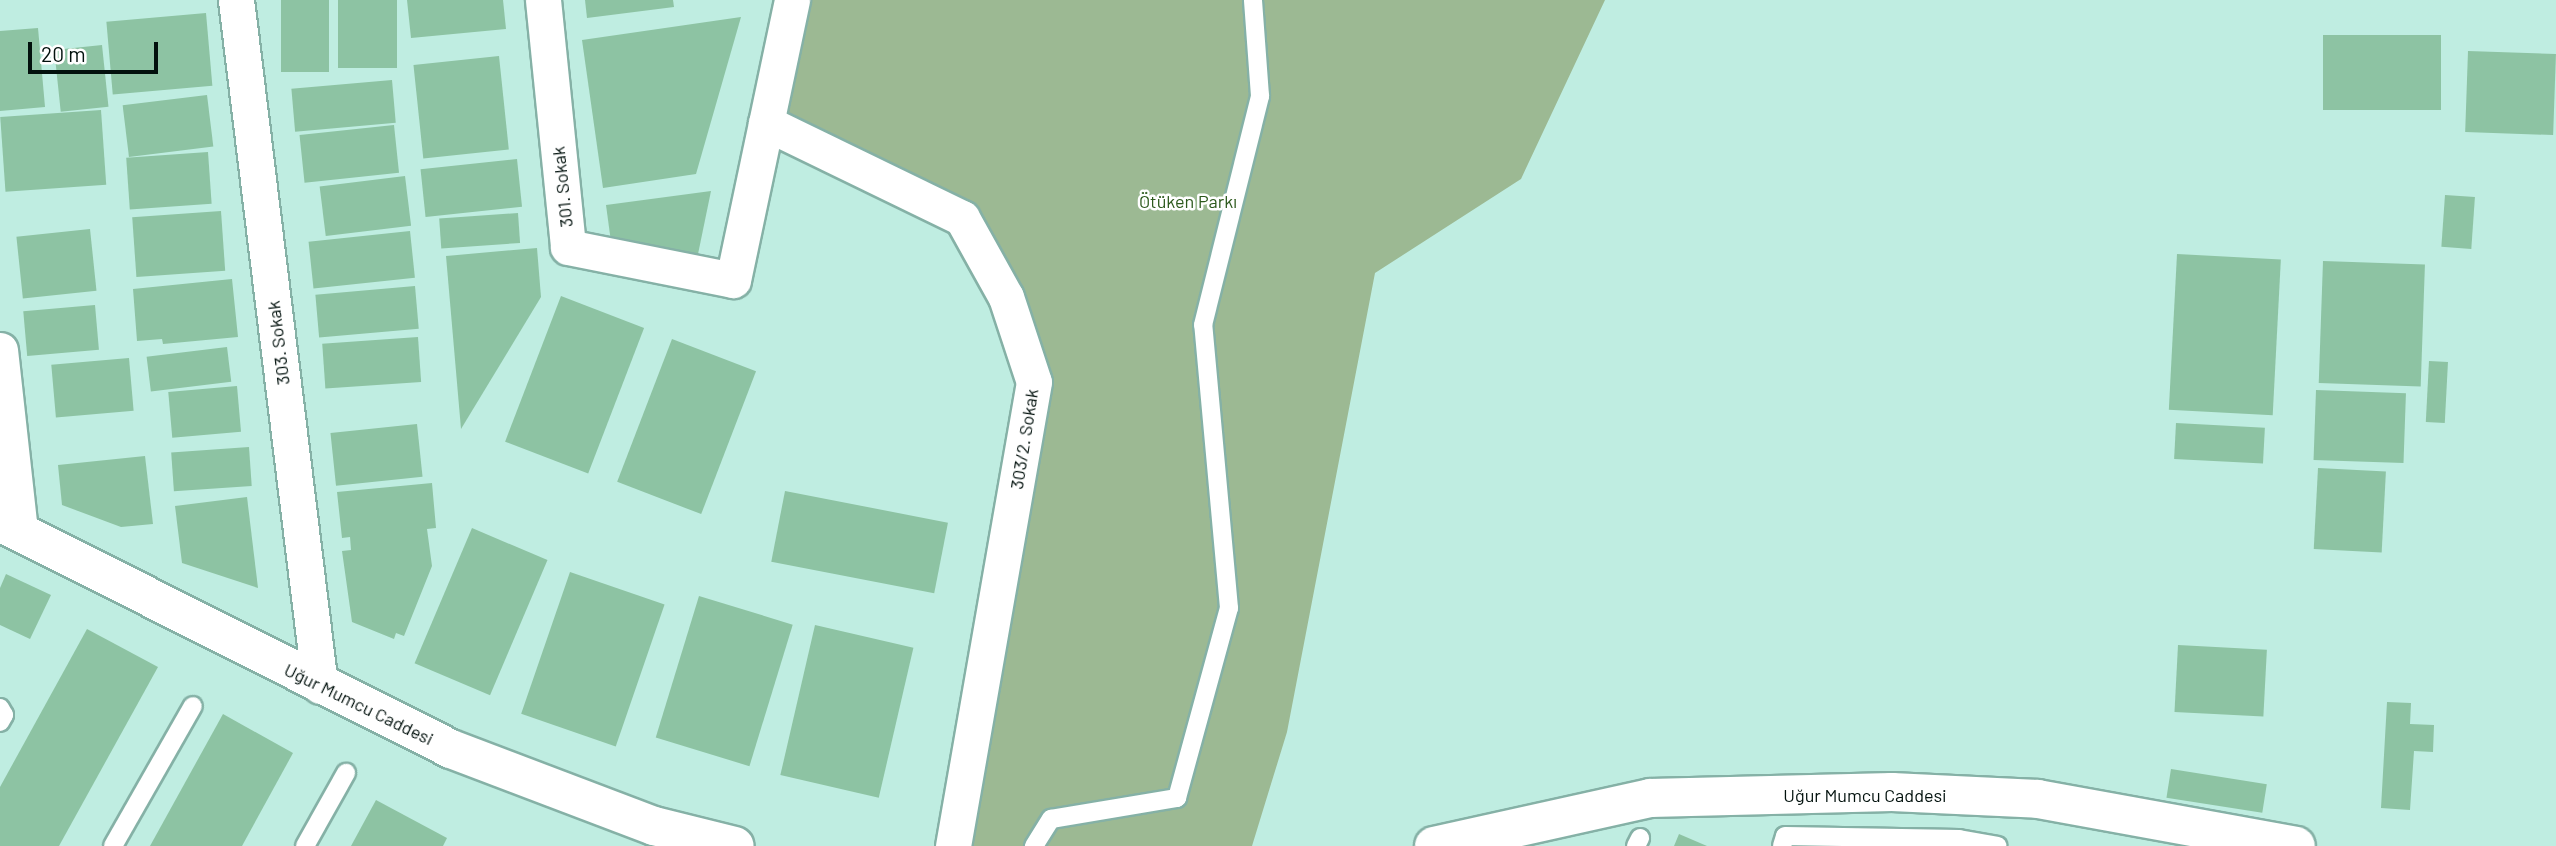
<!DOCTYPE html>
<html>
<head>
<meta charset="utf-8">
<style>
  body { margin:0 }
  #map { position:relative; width:2556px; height:846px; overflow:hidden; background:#bfede1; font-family:Barlow,sans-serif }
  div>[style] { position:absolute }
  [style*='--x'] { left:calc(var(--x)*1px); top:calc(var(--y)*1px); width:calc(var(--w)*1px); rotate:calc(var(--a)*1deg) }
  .green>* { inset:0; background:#9cb993 }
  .building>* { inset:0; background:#8dc3a3; transform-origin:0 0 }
  .roads { filter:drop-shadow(2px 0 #85b1a6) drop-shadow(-2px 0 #85b1a6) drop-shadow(0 2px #85b1a6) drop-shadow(0 -2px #85b1a6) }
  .lane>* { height:18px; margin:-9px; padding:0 9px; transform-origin:9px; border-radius:9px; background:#fff }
  .street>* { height:35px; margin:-17.5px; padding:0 17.5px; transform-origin:17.5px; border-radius:17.5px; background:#fff }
  .secondary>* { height:38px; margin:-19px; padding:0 19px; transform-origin:19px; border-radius:19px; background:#fff }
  span { translate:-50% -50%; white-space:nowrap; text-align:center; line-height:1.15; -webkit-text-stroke:5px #fff; paint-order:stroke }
  .street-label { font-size:18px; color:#02110d }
  .park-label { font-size:18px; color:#2c591c }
  .scale { position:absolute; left:28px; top:42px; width:130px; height:32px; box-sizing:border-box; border:4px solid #02110d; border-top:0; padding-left:9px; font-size:21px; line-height:24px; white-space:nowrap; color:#02110d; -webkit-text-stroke:5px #fff; paint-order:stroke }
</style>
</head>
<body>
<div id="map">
  <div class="green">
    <div style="clip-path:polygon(792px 0,1605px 0,1521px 179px,1375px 273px,1287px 732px,1252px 846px,972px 846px,1034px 382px,962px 218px,766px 123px)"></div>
  </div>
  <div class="building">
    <div style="left:281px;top:0;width:48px;height:72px"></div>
    <div style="left:338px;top:0;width:59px;height:68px"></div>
    <div style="clip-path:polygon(407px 0,503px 0,506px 29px,411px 38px)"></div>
    <div style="clip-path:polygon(585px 0,673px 0,674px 7px,587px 18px)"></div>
    <div style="left:206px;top:13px;width:73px;height:100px;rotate:85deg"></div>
    <div style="clip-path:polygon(741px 17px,696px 174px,603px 188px,582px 40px)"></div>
    <div style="clip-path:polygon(38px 28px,45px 107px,0 111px,0 31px)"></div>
    <div style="left:2323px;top:35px;width:118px;height:75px"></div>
    <div style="left:102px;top:45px;width:62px;height:48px;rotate:84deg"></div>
    <div style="left:2468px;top:51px;width:88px;height:81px;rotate:2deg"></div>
    <div style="left:499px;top:56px;width:94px;height:86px;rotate:84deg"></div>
    <div style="left:392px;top:80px;width:43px;height:101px;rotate:85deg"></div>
    <div style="left:207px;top:95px;width:52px;height:85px;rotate:83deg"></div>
    <div style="left:101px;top:110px;width:75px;height:101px;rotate:86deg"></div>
    <div style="left:394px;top:125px;width:48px;height:95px;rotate:84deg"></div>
    <div style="left:208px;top:152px;width:52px;height:82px;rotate:86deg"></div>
    <div style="left:517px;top:159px;width:48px;height:97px;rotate:84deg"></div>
    <div style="left:405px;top:176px;width:50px;height:86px;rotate:83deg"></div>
    <div style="clip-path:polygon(711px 191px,697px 259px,611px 242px,606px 205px)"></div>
    <div style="left:2445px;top:195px;width:30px;height:52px;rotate:4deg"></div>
    <div style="left:221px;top:211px;width:60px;height:89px;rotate:86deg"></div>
    <div style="left:518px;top:213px;width:30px;height:79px;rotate:86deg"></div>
    <div style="left:90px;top:229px;width:62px;height:74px;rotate:84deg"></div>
    <div style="left:410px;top:231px;width:47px;height:102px;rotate:84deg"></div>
    <div style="clip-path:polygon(537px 248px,541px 297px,461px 429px,446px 256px)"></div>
    <div style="left:2177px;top:254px;width:104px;height:156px;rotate:3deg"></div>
    <div style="left:2323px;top:261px;width:102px;height:122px;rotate:2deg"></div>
    <div style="clip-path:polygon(232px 279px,238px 337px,163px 344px,162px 339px,137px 341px,133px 289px)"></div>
    <div style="left:415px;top:286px;width:43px;height:100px;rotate:85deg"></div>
    <div style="left:561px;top:296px;width:89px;height:156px;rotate:21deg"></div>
    <div style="left:95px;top:305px;width:45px;height:72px;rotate:85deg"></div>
    <div style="left:418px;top:337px;width:45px;height:96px;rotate:86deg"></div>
    <div style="left:672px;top:339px;width:90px;height:153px;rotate:21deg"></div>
    <div style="left:227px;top:347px;width:35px;height:81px;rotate:83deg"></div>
    <div style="left:129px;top:358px;width:53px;height:78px;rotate:85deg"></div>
    <div style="left:2429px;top:361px;width:19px;height:61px;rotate:3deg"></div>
    <div style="left:237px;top:386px;width:46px;height:69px;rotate:85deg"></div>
    <div style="left:2316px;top:390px;width:90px;height:70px;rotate:2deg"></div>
    <div style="left:2176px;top:423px;width:89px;height:36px;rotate:3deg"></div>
    <div style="left:417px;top:424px;width:53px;height:87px;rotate:84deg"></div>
    <div style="left:249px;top:447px;width:39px;height:78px;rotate:86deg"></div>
    <div style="clip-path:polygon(145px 456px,153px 524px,121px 527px,62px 505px,58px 465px)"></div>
    <div style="left:2318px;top:468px;width:68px;height:81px;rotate:3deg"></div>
    <div style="clip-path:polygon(432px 483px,436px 528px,427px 529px,432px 566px,404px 636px,396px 633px,394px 639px,352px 622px,342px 551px,351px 550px,350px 537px,342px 538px,337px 492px)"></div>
    <div style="left:785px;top:491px;width:166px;height:72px;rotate:11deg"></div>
    <div style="clip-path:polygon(247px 497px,258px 588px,182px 563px,175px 506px)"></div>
    <div style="left:472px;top:528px;width:82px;height:147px;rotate:23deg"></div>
    <div style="left:570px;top:572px;width:100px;height:150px;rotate:19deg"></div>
    <div style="clip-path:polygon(6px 574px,51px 595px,30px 639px,0 625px,0 588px)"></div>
    <div style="left:699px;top:596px;width:98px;height:148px;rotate:17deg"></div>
    <div style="left:815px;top:625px;width:101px;height:154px;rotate:13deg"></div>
    <div style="clip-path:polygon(87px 629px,158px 667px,59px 846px,0 846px,0 787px)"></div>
    <div style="left:2178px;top:645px;width:89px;height:67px;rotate:3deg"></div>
    <div style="clip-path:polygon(2387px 702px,2411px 703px,2410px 724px,2434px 725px,2433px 752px,2414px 751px,2410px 810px,2381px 808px)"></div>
    <div style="clip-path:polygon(223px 714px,293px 753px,242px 846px,150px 846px)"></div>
    <div style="left:2171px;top:769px;width:97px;height:29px;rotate:9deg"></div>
    <div style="clip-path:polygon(376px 800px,447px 838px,443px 846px,351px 846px)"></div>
    <div style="clip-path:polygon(1679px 834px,1707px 846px,1674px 846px)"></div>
  </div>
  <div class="roads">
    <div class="lane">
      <div style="--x:0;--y:708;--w:8;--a:60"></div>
      <div style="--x:4;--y:715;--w:8;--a:120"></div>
      <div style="--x:113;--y:846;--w:161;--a:-60.3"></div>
      <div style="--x:305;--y:846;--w:84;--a:-60.7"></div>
      <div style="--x:1034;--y:846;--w:32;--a:-58"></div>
      <div style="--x:1051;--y:819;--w:128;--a:-9.5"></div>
      <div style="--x:1177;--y:798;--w:197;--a:-74.7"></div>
      <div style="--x:1229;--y:608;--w:284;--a:-95.2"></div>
      <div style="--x:1203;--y:325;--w:236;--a:-76"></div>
      <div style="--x:1260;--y:96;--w:96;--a:-94.2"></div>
      <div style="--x:1636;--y:846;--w:9;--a:-63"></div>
      <div style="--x:1782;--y:846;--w:10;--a:-73"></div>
      <div style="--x:1785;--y:836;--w:174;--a:1"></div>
      <div style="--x:1959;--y:839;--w:39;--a:10"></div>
    </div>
    <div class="street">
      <div style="--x:236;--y:0;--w:691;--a:83.02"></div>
      <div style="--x:543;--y:0;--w:248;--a:84.2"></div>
      <div style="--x:568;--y:247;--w:168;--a:11.3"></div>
      <div style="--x:733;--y:280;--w:286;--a:-78.1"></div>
      <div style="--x:766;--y:123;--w:218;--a:25.9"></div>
      <div style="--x:962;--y:218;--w:90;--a:60.9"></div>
      <div style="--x:1006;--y:297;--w:89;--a:71.8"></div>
      <div style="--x:1034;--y:382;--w:471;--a:99.9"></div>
      <div style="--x:0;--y:350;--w:181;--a:83.7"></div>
    </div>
    <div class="secondary">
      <div style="--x:0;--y:522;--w:505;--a:26.72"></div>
      <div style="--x:451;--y:749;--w:217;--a:20.8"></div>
      <div style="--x:654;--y:826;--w:83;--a:13.9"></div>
      <div style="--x:1434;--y:846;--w:221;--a:-12.5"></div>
      <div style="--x:1650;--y:798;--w:242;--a:-1.4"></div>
      <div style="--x:1892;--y:792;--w:146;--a:2.7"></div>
      <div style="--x:2038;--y:799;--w:262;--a:10.3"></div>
    </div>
  </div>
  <div class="street-label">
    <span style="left:562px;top:187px;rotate:-96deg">301. Sokak</span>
    <span style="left:278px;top:343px;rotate:-97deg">303. Sokak</span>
    <span style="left:1024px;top:439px;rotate:-81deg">303/2. Sokak</span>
    <span style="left:359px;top:704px;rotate:26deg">Uğur Mumcu Caddesi</span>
    <span style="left:1865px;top:795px">Uğur Mumcu Caddesi</span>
  </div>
  <div class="park-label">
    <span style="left:1188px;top:201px">Ötüken Parkı</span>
  </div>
  <div class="scale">20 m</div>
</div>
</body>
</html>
